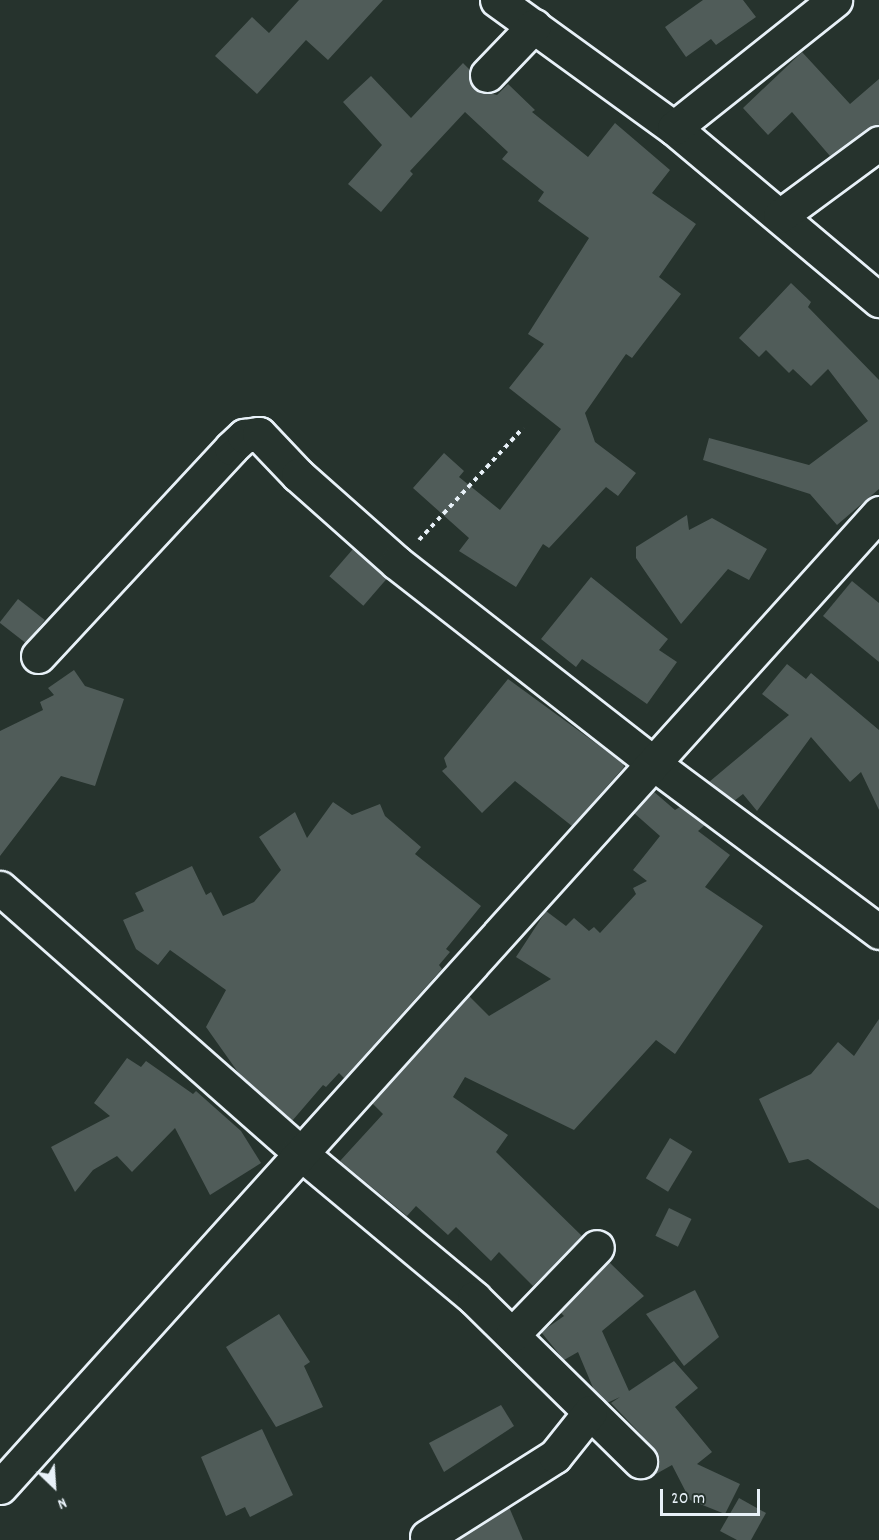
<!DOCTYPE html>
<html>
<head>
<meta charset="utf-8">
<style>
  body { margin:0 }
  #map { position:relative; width:879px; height:1540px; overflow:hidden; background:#26332d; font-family:Dekko,sans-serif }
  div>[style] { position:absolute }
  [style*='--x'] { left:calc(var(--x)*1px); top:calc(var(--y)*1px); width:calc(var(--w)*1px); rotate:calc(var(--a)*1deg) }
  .building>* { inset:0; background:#505c59; transform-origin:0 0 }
  .path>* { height:4px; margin-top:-2px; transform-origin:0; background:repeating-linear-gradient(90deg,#e8f1f8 0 4.5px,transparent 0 9px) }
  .roads { filter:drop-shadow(2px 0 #e8f1f8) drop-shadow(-2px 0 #e8f1f8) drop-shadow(0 2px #e8f1f8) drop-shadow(0 -2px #e8f1f8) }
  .minor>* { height:33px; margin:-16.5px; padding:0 16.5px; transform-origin:16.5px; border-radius:16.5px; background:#26332d }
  span { translate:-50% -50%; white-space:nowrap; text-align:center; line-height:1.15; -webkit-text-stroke:6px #26332d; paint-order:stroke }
  .north { position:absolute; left:24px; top:1456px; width:60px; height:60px; -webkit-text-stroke:4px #26332d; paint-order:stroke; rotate:155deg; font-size:16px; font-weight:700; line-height:24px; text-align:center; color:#e8f1f8 }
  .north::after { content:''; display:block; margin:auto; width:21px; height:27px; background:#e8f1f8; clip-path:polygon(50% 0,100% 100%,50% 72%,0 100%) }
  .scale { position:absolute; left:660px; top:1489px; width:100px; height:27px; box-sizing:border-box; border:3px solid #e8f1f8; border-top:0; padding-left:8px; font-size:18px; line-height:21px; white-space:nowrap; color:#e8f1f8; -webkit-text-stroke:4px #26332d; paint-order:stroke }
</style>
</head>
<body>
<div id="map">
  <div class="building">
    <div style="clip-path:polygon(299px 0,383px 0,328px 60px,306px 40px,257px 94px,215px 56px,252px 17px,269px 33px)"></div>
    <div style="clip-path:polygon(703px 0,743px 0,756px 17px,716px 45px,711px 39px,686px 57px,665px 27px)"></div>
    <div style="clip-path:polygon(802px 52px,850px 104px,879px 79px,879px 125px,868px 128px,830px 156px,792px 112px,768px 135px,743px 108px)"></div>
    <div style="clip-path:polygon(463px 63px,469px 69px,469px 80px,474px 89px,497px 95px,508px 84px,535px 110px,532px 112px,588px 157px,615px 123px,670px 170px,652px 193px,696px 224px,659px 277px,681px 294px,632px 358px,626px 354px,585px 413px,595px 442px,636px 473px,618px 496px,606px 487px,549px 548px,543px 544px,516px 587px,459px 551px,469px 538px,413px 488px,444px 453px,464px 471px,459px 477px,500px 510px,561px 429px,509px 388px,544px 344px,528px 334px,589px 238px,538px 201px,544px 192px,502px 159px,508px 152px,465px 112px,410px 171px,413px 174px,381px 212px,348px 184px,382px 145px,343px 102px,371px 76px,411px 118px)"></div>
    <div style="clip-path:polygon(791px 283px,811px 302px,808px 307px,879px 380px,879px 489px,837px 525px,810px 494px,703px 460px,709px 438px,809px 465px,868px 421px,828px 369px,811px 386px,793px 369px,789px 373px,766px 350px,759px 357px,739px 338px)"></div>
    <div style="clip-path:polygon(687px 515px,689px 530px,712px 518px,767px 549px,749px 580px,728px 569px,681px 624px,636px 558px,636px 547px)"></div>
    <div style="left:353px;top:549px;width:45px;height:36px;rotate:41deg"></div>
    <div style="clip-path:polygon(591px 577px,668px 639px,659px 650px,677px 662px,647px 704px,582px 659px,576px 667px,541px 639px)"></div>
    <div style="clip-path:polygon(852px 581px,879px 603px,879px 662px,823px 616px)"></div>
    <div style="left:18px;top:599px;width:34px;height:30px;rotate:38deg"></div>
    <div style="clip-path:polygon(787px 664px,806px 679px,811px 673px,879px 730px,879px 810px,861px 772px,850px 782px,811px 737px,757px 811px,743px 794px,734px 801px,709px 782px,789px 715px,762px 694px)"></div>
    <div style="clip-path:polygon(74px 670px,85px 686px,124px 699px,95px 786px,61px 776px,0 856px,0 731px,43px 710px,40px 702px,54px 695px,48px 688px)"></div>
    <div style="clip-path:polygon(508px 679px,623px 763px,624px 767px,572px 826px,515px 781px,482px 813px,442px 771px,447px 767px,444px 758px)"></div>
    <div style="clip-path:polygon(653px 791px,675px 810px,680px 807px,705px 825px,698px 831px,730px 855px,705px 887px,763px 926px,675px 1054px,656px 1040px,574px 1130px,465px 1077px,453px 1097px,508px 1135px,496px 1152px,582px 1236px,533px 1286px,499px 1252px,491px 1261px,456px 1227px,448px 1235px,416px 1206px,407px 1216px,340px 1161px,383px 1114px,372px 1103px,469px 996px,489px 1016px,551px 979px,516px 957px,546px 911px,566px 926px,574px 918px,589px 931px,594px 927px,600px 933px,636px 894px,633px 888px,647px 881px,633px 870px,660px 836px,634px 813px)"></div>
    <div style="clip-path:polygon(333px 802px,352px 815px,380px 804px,385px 816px,421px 847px,415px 854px,481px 906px,446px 949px,450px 952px,439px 965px,442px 969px,344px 1078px,339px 1073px,326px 1087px,323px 1085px,292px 1121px,240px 1075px,206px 1027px,226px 990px,170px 950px,158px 965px,136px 949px,123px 920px,144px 911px,135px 893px,192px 866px,206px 895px,211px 892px,223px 916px,254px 902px,281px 870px,259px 837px,295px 812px,307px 838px)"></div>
    <div style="clip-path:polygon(879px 1019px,879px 1209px,808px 1159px,789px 1163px,759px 1099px,811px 1074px,838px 1042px,854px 1056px)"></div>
    <div style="clip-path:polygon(127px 1058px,141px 1067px,146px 1061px,193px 1094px,196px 1091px,241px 1131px,261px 1163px,210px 1195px,175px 1128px,132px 1172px,117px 1156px,93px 1170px,75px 1192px,51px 1147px,110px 1116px,94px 1103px)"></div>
    <div style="left:670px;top:1138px;width:26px;height:47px;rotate:31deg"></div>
    <div style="left:669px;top:1208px;width:25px;height:31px;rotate:26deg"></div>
    <div style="clip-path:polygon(609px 1262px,644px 1296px,602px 1331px,629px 1391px,674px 1361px,698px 1388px,675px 1407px,712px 1452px,697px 1464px,740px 1484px,725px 1514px,690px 1500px,672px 1465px,656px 1474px,658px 1457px,654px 1448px,611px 1403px,620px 1397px,607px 1403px,594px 1390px,578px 1352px,564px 1360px,541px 1332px,564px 1316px,560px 1312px)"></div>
    <div style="clip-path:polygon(695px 1290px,719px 1337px,684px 1366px,646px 1314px)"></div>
    <div style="clip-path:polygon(279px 1314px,310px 1362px,304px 1366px,323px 1407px,276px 1427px,226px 1347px)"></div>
    <div style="clip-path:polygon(501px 1405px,514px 1426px,444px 1472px,429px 1443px)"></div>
    <div style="clip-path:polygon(262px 1429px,293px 1495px,250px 1517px,245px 1507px,226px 1516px,201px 1457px)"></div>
    <div style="clip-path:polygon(739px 1498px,766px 1513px,751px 1540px,737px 1540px,720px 1531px)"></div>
    <div style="clip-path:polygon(509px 1507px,523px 1540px,457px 1540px)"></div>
  </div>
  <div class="path">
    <div style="--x:419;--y:540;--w:153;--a:-47.1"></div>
  </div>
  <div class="roads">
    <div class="minor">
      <div style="--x:497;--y:0;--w:218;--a:35.9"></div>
      <div style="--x:674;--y:128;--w:268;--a:40"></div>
      <div style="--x:487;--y:75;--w:68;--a:-46.2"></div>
      <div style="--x:674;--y:128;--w:206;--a:-38.5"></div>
      <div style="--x:780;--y:216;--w:123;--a:-36.4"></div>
      <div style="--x:38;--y:656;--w:284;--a:-47.1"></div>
      <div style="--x:231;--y:448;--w:18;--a:-43"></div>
      <div style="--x:244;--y:436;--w:15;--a:-8"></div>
      <div style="--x:259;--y:434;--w:57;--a:46.4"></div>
      <div style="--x:298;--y:475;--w:132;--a:41.6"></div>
      <div style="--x:397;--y:563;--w:326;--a:38"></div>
      <div style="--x:654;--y:764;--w:281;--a:36.7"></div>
      <div style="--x:0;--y:888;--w:399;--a:41.4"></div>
      <div style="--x:299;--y:1152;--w:228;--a:39.8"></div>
      <div style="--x:474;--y:1298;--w:233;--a:44.5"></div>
      <div style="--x:512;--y:1335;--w:122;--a:-46"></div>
      <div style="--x:0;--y:1487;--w:1312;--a:-47.93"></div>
      <div style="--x:427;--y:1537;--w:151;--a:-32.3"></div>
      <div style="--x:555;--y:1456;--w:56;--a:-51.5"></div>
    </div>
  </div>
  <div class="north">N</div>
  <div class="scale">20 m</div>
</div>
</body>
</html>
